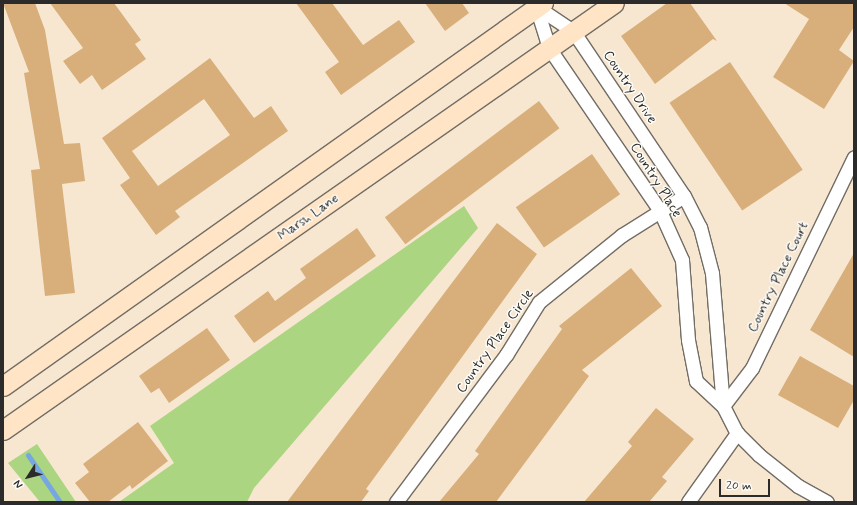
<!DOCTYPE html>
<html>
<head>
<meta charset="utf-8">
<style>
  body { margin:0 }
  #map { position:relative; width:857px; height:505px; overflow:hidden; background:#f7e7d1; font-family:Mynerve,sans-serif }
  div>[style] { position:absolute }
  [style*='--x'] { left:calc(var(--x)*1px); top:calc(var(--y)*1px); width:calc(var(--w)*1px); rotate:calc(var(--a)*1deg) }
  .green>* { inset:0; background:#abd581 }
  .stream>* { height:5px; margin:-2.5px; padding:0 2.5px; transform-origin:2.5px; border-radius:2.5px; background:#77a7e1 }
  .building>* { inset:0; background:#d8af7b; transform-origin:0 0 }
  .roads { filter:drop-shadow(1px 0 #726d65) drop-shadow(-1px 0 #726d65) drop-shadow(0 1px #726d65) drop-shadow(0 -1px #726d65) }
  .street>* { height:13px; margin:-6.5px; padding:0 6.5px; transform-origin:6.5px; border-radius:6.5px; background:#fff }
  .secondary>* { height:19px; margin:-9.5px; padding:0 9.5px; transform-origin:9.5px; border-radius:9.5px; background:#ffe4c6 }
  span { translate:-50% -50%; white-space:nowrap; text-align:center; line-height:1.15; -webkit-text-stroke:3px #fdfcf7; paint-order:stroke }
  .street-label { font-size:14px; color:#2b2b2b }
  .frame { position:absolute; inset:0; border:4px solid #2b2b2b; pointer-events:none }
  .north { position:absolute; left:8px; top:457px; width:40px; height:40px; -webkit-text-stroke:3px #fdfcf7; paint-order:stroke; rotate:234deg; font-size:11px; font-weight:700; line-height:16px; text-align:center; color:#2b2b2b }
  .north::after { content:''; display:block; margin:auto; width:14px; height:18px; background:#2b2b2b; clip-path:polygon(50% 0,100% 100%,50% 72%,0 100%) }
  .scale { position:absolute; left:719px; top:479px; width:51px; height:18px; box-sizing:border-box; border:2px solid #2b2b2b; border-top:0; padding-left:5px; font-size:12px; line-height:14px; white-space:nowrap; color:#2b2b2b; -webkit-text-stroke:3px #fdfcf7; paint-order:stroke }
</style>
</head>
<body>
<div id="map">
  <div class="green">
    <div style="clip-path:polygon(464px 206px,478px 228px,254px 488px,247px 502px,119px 502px,174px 463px,150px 426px)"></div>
    <div style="clip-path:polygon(37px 444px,76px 502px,40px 502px,8px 463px)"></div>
  </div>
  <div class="stream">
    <div style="--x:28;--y:455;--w:57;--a:55.8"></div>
  </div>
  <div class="building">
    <div style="clip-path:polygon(3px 3px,35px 3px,45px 30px,64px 144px,80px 143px,85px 181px,62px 184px,75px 293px,45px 296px,31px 170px,40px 169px,24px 73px,29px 72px)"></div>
    <div style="clip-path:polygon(50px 3px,114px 3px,141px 40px,135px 44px,146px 59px,102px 90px,92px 75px,80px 84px,63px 61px,83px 48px)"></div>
    <div style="clip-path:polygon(296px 3px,332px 3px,363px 45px,399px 20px,415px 42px,341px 95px,325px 72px,339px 62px)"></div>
    <div style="clip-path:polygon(425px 3px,462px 3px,469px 13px,445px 31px)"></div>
    <div style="clip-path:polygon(667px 3px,690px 3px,717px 41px,713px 39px,655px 84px,621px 36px)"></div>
    <div style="clip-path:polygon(784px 3px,854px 3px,854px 27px,839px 50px,854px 61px,824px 109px,773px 77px,809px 19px)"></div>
    <div style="clip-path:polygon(evenodd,210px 58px,254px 118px,271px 106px,288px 131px,175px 211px,180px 217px,156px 235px,120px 185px,130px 178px,102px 138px,210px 58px,204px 99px,230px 135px,158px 186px,132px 151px,204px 99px)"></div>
    <div style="left:730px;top:62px;width:130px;height:73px;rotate:56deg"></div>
    <div style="left:539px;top:101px;width:34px;height:193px;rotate:53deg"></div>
    <div style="left:592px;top:154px;width:49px;height:93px;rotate:55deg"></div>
    <div style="clip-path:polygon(497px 223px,537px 254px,366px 489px,369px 491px,361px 502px,287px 502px)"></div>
    <div style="clip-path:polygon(357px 228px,376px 256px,254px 343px,234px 316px,268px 291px,275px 301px,306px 278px,300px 269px)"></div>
    <div style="clip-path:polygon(854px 253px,854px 357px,810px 330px)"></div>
    <div style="clip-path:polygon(631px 268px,662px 306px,582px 370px,589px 376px,496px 502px,439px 502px,479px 454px,475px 451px,562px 329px,559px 326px)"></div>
    <div style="clip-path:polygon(207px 328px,230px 360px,169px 403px,159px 388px,151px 393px,139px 376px)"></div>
    <div style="clip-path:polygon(800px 356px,854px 386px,854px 400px,838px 428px,778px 395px)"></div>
    <div style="clip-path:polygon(656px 408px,694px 439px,662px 477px,667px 481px,649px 502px,584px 502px,632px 446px,628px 442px)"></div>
    <div style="clip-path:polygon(138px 422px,168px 461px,132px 489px,130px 485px,108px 502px,90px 502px,75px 483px,89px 472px,83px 464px)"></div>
  </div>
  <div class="roads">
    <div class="street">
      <div style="--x:535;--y:3;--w:47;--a:72.7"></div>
      <div style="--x:549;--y:48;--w:197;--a:55.7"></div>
      <div style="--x:660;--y:211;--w:54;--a:65.8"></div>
      <div style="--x:682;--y:260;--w:80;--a:85.7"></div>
      <div style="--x:688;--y:340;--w:42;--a:79"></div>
      <div style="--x:696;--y:381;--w:37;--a:43"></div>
      <div style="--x:723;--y:406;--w:30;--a:63"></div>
      <div style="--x:737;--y:433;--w:31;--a:45"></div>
      <div style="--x:759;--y:455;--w:50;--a:38.5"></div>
      <div style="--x:798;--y:486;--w:33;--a:29"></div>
      <div style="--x:537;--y:7;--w:43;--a:33.7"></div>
      <div style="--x:573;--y:31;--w:199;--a:56.1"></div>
      <div style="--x:684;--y:196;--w:35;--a:63"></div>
      <div style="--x:700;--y:227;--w:48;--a:75.4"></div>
      <div style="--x:712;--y:273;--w:133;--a:85.3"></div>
      <div style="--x:723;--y:406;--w:48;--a:-52.7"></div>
      <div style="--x:752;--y:368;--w:234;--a:-64.2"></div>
      <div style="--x:396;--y:502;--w:184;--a:-53.2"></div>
      <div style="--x:506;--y:355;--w:62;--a:-58.1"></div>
      <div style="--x:539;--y:302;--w:107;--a:-38.9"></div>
      <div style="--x:622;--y:235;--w:73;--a:-32.2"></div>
      <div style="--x:688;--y:502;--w:85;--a:-54.6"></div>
    </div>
    <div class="secondary">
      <div style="--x:3;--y:386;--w:662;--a:-35.35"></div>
      <div style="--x:3;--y:430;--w:745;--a:-34.95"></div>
    </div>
  </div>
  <div class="street-label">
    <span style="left:630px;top:87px;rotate:56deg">Country Drive</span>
    <span style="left:656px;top:180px;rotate:58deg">Country Place</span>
    <span style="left:308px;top:217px;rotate:-35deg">Marsh Lane</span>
    <span style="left:778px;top:277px;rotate:-64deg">Country Place Court</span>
    <span style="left:495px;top:341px;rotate:-55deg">Country Place Circle</span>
  </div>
  <div class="frame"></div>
  <div class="north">N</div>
  <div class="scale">20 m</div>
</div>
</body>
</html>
